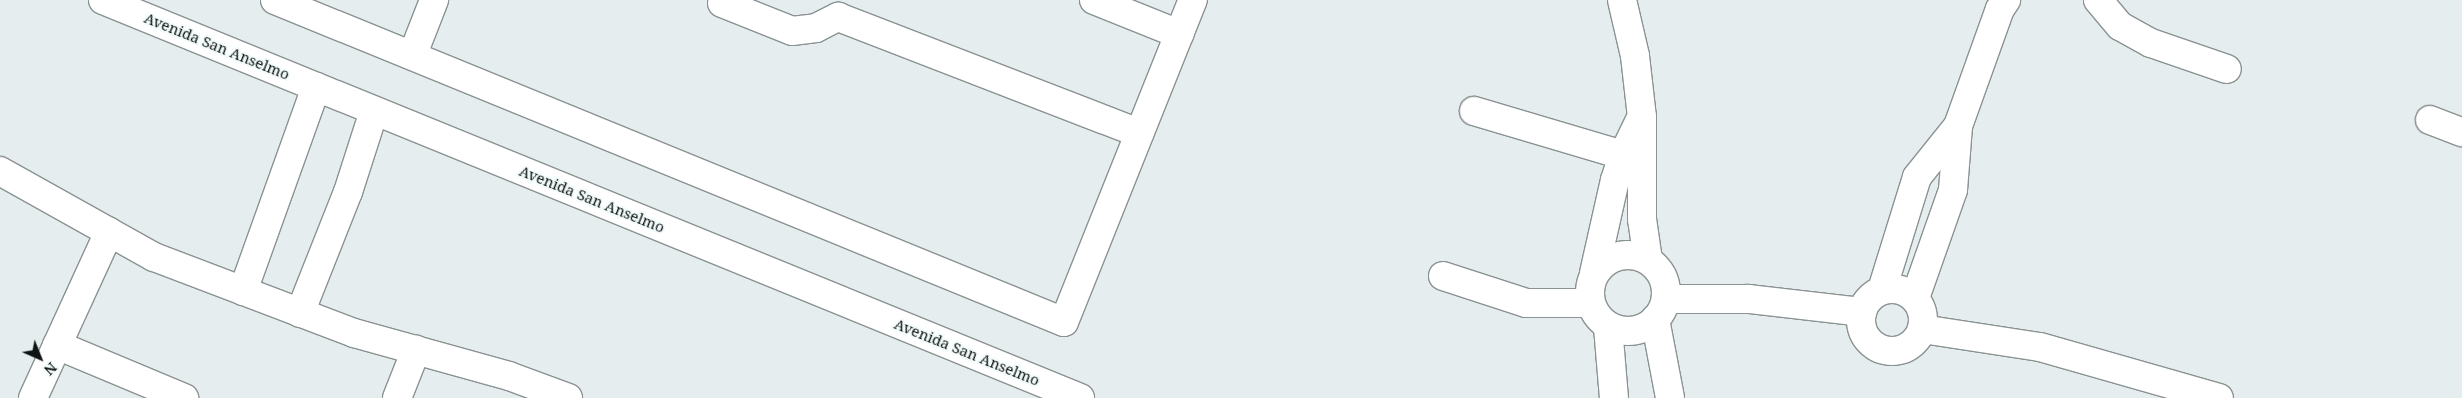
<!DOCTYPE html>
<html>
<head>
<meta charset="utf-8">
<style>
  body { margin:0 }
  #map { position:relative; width:2462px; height:398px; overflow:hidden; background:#e5edee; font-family:"Noto Serif",serif }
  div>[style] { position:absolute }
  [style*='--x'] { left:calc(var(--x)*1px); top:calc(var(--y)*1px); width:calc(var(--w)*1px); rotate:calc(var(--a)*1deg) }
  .roads { filter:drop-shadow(1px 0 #8a9292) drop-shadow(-1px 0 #8a9292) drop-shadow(0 1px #8a9292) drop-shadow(0 -1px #8a9292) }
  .minor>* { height:28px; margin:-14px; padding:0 14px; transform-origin:14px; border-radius:14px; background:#fff }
  .minor>.ring { margin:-14px; padding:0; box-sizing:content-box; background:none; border:28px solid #fff; border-radius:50% }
  span { translate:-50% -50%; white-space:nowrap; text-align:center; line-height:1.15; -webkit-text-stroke:4px #f2fbfb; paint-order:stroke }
  .street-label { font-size:15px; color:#101313 }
  .north { position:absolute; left:15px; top:333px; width:50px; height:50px; -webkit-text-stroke:4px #f2fbfb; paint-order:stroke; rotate:136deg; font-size:14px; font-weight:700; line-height:20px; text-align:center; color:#101313 }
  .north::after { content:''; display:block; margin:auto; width:18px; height:22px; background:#101313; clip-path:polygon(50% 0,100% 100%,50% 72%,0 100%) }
</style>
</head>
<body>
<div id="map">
  <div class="roads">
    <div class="minor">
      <div style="--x:103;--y:0;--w:1055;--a:22.16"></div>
      <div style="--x:275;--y:0;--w:852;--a:22.2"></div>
      <div style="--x:1064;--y:322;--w:347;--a:-68.2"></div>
      <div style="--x:1094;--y:0;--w:92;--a:21.8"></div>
      <div style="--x:1622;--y:0;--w:57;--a:76.9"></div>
      <div style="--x:1635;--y:56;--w:61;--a:83.5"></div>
      <div style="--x:1642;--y:117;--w:102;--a:90"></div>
      <div style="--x:1642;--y:219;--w:41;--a:81.7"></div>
      <div style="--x:2098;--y:0;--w:34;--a:50"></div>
      <div style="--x:2120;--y:26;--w:35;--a:29"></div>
      <div style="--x:2151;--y:43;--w:80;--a:18.9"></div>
      <div style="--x:722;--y:3;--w:75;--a:21.8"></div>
      <div style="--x:792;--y:31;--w:24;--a:-7"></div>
      <div style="--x:816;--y:28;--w:25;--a:-27"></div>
      <div style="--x:838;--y:17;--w:323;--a:21.1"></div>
      <div style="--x:413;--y:54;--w:58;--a:-68.7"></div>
      <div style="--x:1474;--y:111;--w:155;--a:16.5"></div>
      <div style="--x:2430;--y:120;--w:34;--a:21"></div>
      <div style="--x:0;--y:171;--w:176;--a:29.2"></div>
      <div style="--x:154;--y:257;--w:214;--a:20.8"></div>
      <div style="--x:354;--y:333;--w:161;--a:15.5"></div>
      <div style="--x:509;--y:376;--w:63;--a:20.4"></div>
      <div class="ring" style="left:1590px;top:255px;width:48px;height:48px"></div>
      <div style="--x:1594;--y:273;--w:95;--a:-77.3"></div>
      <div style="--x:1615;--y:180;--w:26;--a:-72"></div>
      <div style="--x:1623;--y:155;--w:41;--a:-64.1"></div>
      <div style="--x:1443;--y:276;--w:87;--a:18"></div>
      <div style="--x:1526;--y:303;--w:64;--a:0"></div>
      <div class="ring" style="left:1861px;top:289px;width:34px;height:34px"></div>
      <div style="--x:1882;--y:290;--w:118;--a:-72.8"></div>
      <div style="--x:1917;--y:177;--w:65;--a:-51.2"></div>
      <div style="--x:243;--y:291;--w:217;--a:-70.3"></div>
      <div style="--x:1915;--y:298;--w:114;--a:-70.6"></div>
      <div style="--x:1953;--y:190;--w:64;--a:-85.5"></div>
      <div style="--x:1958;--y:126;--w:124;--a:-70.3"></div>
      <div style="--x:2000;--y:9;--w:11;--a:-56"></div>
      <div style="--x:1666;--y:299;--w:83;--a:0"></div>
      <div style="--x:1749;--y:299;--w:114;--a:6.6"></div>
      <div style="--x:300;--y:313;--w:130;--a:-68.4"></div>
      <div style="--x:348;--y:192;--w:85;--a:-72.2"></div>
      <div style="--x:1655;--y:319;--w:80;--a:79.2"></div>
      <div style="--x:1608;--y:327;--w:71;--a:85.2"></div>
      <div style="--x:1922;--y:329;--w:119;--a:8.7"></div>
      <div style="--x:2040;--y:347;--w:186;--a:15.9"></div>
      <div style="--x:57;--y:345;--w:138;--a:22.7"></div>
      <div style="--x:33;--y:398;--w:183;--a:-65.4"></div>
      <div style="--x:397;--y:398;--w:52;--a:-68.4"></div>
    </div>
  </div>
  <div class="street-label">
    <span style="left:217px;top:46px;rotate:22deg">Avenida San Anselmo</span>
    <span style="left:592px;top:199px;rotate:22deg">Avenida San Anselmo</span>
    <span style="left:967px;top:352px;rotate:22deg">Avenida San Anselmo</span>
  </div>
  <div class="north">N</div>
</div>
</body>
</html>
